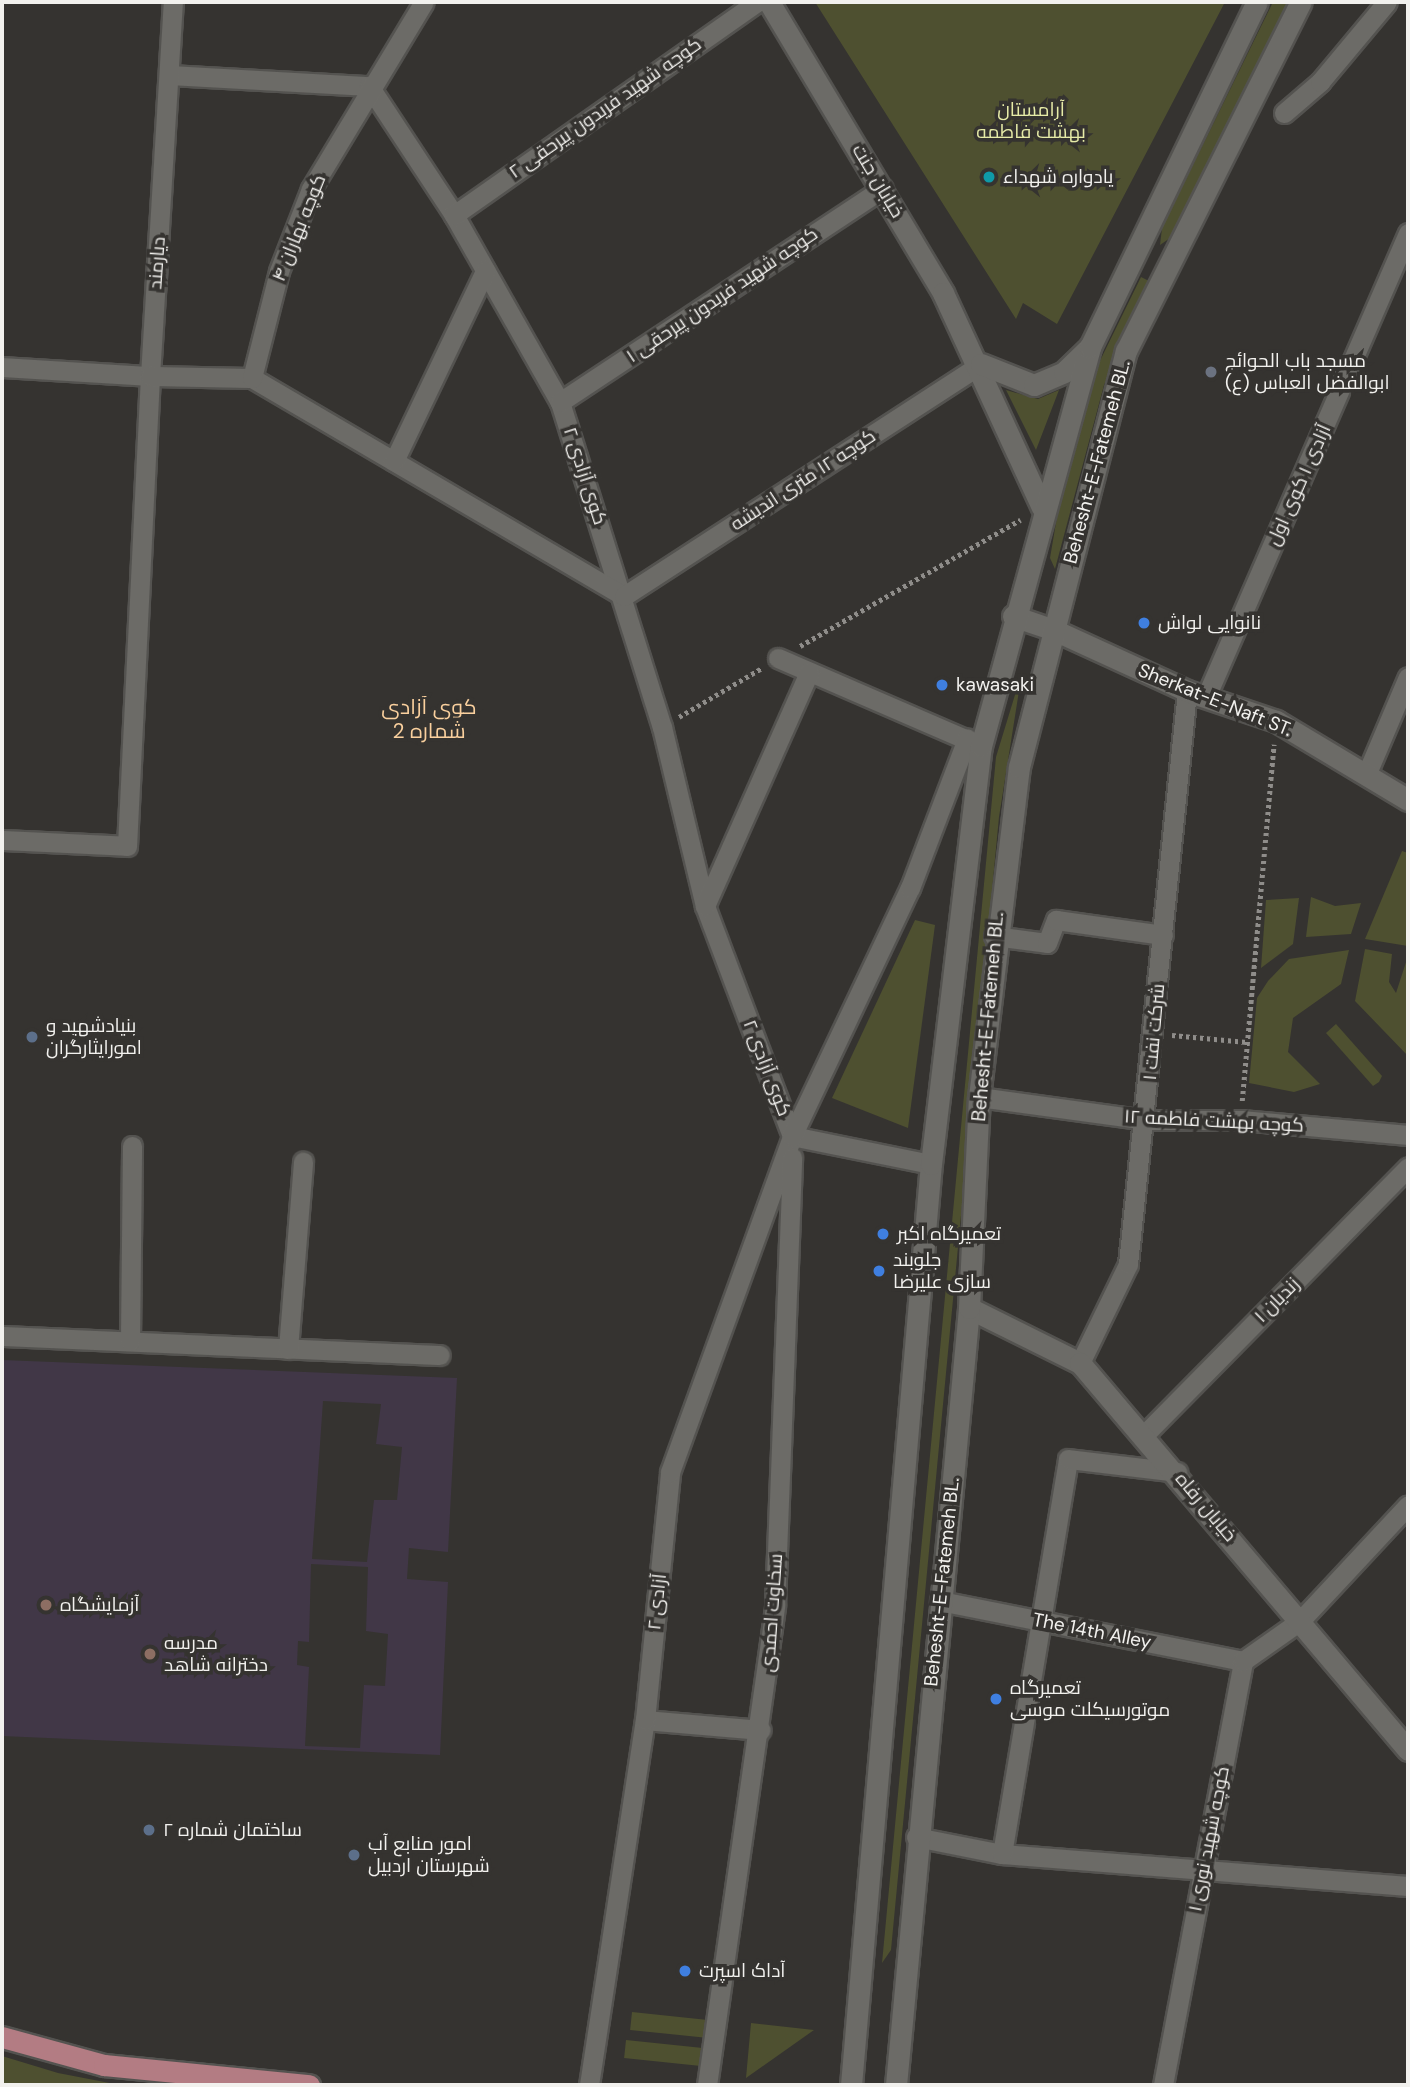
<!DOCTYPE html>
<html>
<head>
<meta charset="utf-8">
<style>
  body { margin:0 }
  #map { position:relative; width:1410px; height:2087px; overflow:hidden; background:#353330; font-family:"DM Sans",Cairo,sans-serif }
  div>[style] { position:absolute }
  [style*='--x'] { left:calc(var(--x)*1px); top:calc(var(--y)*1px); width:calc(var(--w)*1px); rotate:calc(var(--a)*1deg) }
  .education>* { inset:0; background:#413747 }
  .green>* { inset:0; background:#4e5030; transform-origin:0 0 }
  .path>* { height:4.5px; margin-top:-2.25px; transform-origin:0; background:repeating-linear-gradient(90deg,#8f8d8a 0 3.5px,transparent 0 7px) }
  .roads { filter:drop-shadow(2px 0 #545350) drop-shadow(-2px 0 #545350) drop-shadow(0 2px #545350) drop-shadow(0 -2px #545350) }
  .minor>* { height:19px; margin:-9.5px; padding:0 9.5px; transform-origin:9.5px; border-radius:9.5px; background:#6c6b67 }
  .tertiary>* { height:21px; margin:-10.5px; padding:0 10.5px; transform-origin:10.5px; border-radius:10.5px; background:#6c6b67 }
  .secondary>* { height:21px; margin:-10.5px; padding:0 10.5px; transform-origin:10.5px; border-radius:10.5px; background:#6c6b67 }
  .primary>* { height:21px; margin:-10.5px; padding:0 10.5px; transform-origin:10.5px; border-radius:10.5px; background:#b37c83 }
  .dots>* { width:19px; height:19px; translate:-50% -50%; box-sizing:border-box; border:4px solid #353330; border-radius:50% }
  span { translate:-50% -50%; white-space:nowrap; text-align:center; line-height:1.15; -webkit-text-stroke:7px #353330; paint-order:stroke }
  .street-label { font-size:19px; color:#f2f1ee }
  .park-label { font-size:19px; color:#e6eba7 }
  .poi-label { font-size:19px; color:#f2f1ee }
  .left { translate:0 -50%; text-align:left }
  .neighbourhood-label { font-size:21px; color:#fad09e }
  .frame { position:absolute; inset:0; border:4px solid #f2f1ee; pointer-events:none }
</style>
</head>
<body>
<div id="map">
  <div class="education">
    <div style="clip-path:polygon(evenodd,2px 1360px,457px 1378px,448px 1552px,409px 1548px,407px 1579px,448px 1582px,440px 1755px,2px 1736px,2px 1360px,323px 1401px,381px 1404px,376px 1444px,402px 1447px,397px 1500px,374px 1500px,367px 1562px,312px 1559px,323px 1401px,2px 1360px,311px 1564px,368px 1567px,366px 1631px,388px 1634px,385px 1686px,364px 1685px,360px 1748px,305px 1746px,309px 1667px,297px 1665px,298px 1641px,309px 1642px,311px 1564px)"></div>
  </div>
  <div class="green">
    <div style="clip-path:polygon(815px 2px,1225px 2px,1057px 324px,1023px 303px,1016px 319px)"></div>
    <div style="clip-path:polygon(1273px 2px,1289px 2px,1173px 236px,1160px 245px,1162px 228px)"></div>
    <div style="clip-path:polygon(1141px 277px,1149px 281px,1147px 288px,1104px 385px,1055px 569px,1050px 558px,1065px 470px,1092px 377px)"></div>
    <div style="clip-path:polygon(1006px 390px,1038px 399px,1059px 390px,1036px 450px)"></div>
    <div style="clip-path:polygon(1022px 672px,999px 817px,891px 1950px,882px 1963px,996px 757px)"></div>
    <div style="clip-path:polygon(1402px 851px,1408px 853px,1408px 946px,1365px 939px)"></div>
    <div style="clip-path:polygon(1311px 897px,1335px 906px,1361px 903px,1351px 934px,1306px 937px)"></div>
    <div style="clip-path:polygon(1299px 898px,1293px 944px,1261px 968px,1266px 900px)"></div>
    <div style="clip-path:polygon(915px 920px,935px 925px,908px 1128px,832px 1098px)"></div>
    <div style="clip-path:polygon(1365px 949px,1392px 954px,1389px 982px,1396px 993px,1408px 956px,1408px 1056px,1355px 1001px)"></div>
    <div style="clip-path:polygon(1349px 950px,1341px 984px,1293px 1018px,1288px 1052px,1320px 1084px,1294px 1092px,1249px 1083px,1257px 998px,1268px 981px,1289px 959px)"></div>
    <div style="clip-path:polygon(1336px 1024px,1382px 1076px,1379px 1082px,1373px 1086px,1326px 1033px)"></div>
    <div style="left:632px;top:2012px;width:81px;height:18px;rotate:6deg"></div>
    <div style="clip-path:polygon(751px 2023px,814px 2030px,746px 2078px)"></div>
    <div style="left:626px;top:2040px;width:82px;height:18px;rotate:6deg"></div>
    <div style="clip-path:polygon(2px 2056px,58px 2073px,120px 2085px,2px 2085px)"></div>
  </div>
  <div class="path">
    <div style="--x:800;--y:646;--w:254;--a:-29.8"></div>
    <div style="--x:679;--y:717;--w:96;--a:-30.6"></div>
    <div style="--x:1172;--y:1035;--w:75;--a:5.3"></div>
    <div style="--x:1242;--y:1101;--w:358;--a:-84.9"></div>
  </div>
  <div class="roads">
    <div class="minor">
      <div style="--x:170;--y:75;--w:199;--a:3.2"></div>
      <div style="--x:369;--y:86;--w:154;--a:56.6"></div>
      <div style="--x:454;--y:215;--w:215;--a:60.5"></div>
      <div style="--x:560;--y:402;--w:341;--a:72.6"></div>
      <div style="--x:662;--y:727;--w:184;--a:76.5"></div>
      <div style="--x:705;--y:906;--w:246;--a:69.3"></div>
      <div style="--x:792;--y:1136;--w:142;--a:11.4"></div>
      <div style="--x:1284;--y:113;--w:48;--a:-40.7"></div>
      <div style="--x:1320;--y:82;--w:104;--a:-50.1"></div>
      <div style="--x:454;--y:215;--w:370;--a:-35.1"></div>
      <div style="--x:2;--y:367;--w:148;--a:3.5"></div>
      <div style="--x:150;--y:376;--w:375;--a:-86.5"></div>
      <div style="--x:252;--y:378;--w:431;--a:30.4"></div>
      <div style="--x:624;--y:596;--w:426;--a:-33"></div>
      <div style="--x:560;--y:402;--w:387;--a:-33.5"></div>
      <div style="--x:394;--y:461;--w:211;--a:-64.4"></div>
      <div style="--x:778;--y:658;--w:217;--a:23.4"></div>
      <div style="--x:1206;--y:697;--w:506;--a:-66.47"></div>
      <div style="--x:1367;--y:773;--w:104;--a:-66.9"></div>
      <div style="--x:2;--y:840;--w:125;--a:2.7"></div>
      <div style="--x:127;--y:846;--w:471;--a:-87.2"></div>
      <div style="--x:150;--y:376;--w:102;--a:1.1"></div>
      <div style="--x:252;--y:378;--w:110;--a:-75.8"></div>
      <div style="--x:279;--y:271;--w:88;--a:-68.7"></div>
      <div style="--x:311;--y:189;--w:218;--a:-58.9"></div>
      <div style="--x:705;--y:906;--w:256;--a:-66"></div>
      <div style="--x:994;--y:936;--w:53;--a:7.5"></div>
      <div style="--x:1047;--y:943;--w:25;--a:-69"></div>
      <div style="--x:1056;--y:920;--w:108;--a:8"></div>
      <div style="--x:979;--y:1097;--w:170;--a:7.8"></div>
      <div style="--x:1147;--y:1120;--w:94;--a:0"></div>
      <div style="--x:1241;--y:1120;--w:168;--a:5.1"></div>
      <div style="--x:2;--y:1336;--w:438;--a:2.5"></div>
      <div style="--x:130;--y:1341;--w:195;--a:-89.4"></div>
      <div style="--x:288;--y:1349;--w:188;--a:-85.4"></div>
      <div style="--x:1080;--y:1363;--w:110;--a:-64.1"></div>
      <div style="--x:1128;--y:1264;--w:576;--a:-84.12"></div>
      <div style="--x:1146;--y:1433;--w:373;--a:-45.4"></div>
      <div style="--x:940;--y:1601;--w:309;--a:11.2"></div>
      <div style="--x:645;--y:1720;--w:116;--a:4.9"></div>
      <div style="--x:916;--y:1837;--w:88;--a:11.2"></div>
      <div style="--x:1002;--y:1854;--w:407;--a:4.5"></div>
      <div style="--x:1002;--y:1854;--w:400;--a:-80.5"></div>
      <div style="--x:1068;--y:1459;--w:110;--a:6.8"></div>
      <div style="--x:589;--y:2085;--w:369;--a:-81.3"></div>
      <div style="--x:645;--y:1720;--w:249;--a:-84.2"></div>
      <div style="--x:670;--y:1472;--w:357;--a:-70"></div>
      <div style="--x:792;--y:1136;--w:275;--a:-64.6"></div>
      <div style="--x:910;--y:888;--w:160;--a:-69.1"></div>
      <div style="--x:707;--y:2085;--w:485;--a:-81.9"></div>
      <div style="--x:775;--y:1605;--w:448;--a:-87.8"></div>
      <div style="--x:1163;--y:2085;--w:431;--a:-79.3"></div>
      <div style="--x:1243;--y:1661;--w:70;--a:-35.1"></div>
      <div style="--x:1300;--y:1621;--w:158;--a:-47"></div>
    </div>
    <div class="tertiary">
      <div style="--x:769;--y:2;--w:339;--a:59.1"></div>
      <div style="--x:943;--y:293;--w:236;--a:65.2"></div>
      <div style="--x:981;--y:364;--w:57;--a:21.6"></div>
      <div style="--x:1034;--y:385;--w:33;--a:-23"></div>
      <div style="--x:1064;--y:372;--w:36;--a:-44"></div>
      <div style="--x:1054;--y:630;--w:146;--a:24.6"></div>
      <div style="--x:1187;--y:691;--w:94;--a:18.6"></div>
      <div style="--x:1276;--y:721;--w:154;--a:30.9"></div>
      <div style="--x:969;--y:1308;--w:124;--a:26.4"></div>
      <div style="--x:1080;--y:1363;--w:507;--a:49.72"></div>
    </div>
    <div class="secondary">
      <div style="--x:1013;--y:616;--w:43;--a:18.9"></div>
      <div style="--x:851;--y:2085;--w:924;--a:-85.04"></div>
      <div style="--x:931;--y:1164;--w:421;--a:-83.2"></div>
      <div style="--x:981;--y:746;--w:414;--a:-74.7"></div>
      <div style="--x:1090;--y:347;--w:383;--a:-64.2"></div>
      <div style="--x:896;--y:2085;--w:780;--a:-84.63"></div>
      <div style="--x:969;--y:1308;--w:211;--a:-87.3"></div>
      <div style="--x:979;--y:1097;--w:332;--a:-83.1"></div>
      <div style="--x:1019;--y:767;--w:430;--a:-75.6"></div>
      <div style="--x:1126;--y:351;--w:390;--a:-63.4"></div>
    </div>
    <div class="primary">
      <div style="--x:2;--y:2037;--w:106;--a:15.4"></div>
      <div style="--x:104;--y:2065;--w:206;--a:5.6"></div>
    </div>
  </div>
  <div class="dots">
    <div style="left:989px;top:177px;background:#0f9aa8"></div>
    <div style="left:1211px;top:372px;background:#6b7280"></div>
    <div style="left:1144px;top:623px;background:#3f7fe0"></div>
    <div style="left:942px;top:685px;background:#3f7fe0"></div>
    <div style="left:32px;top:1037px;background:#5c6f8a"></div>
    <div style="left:883px;top:1234px;background:#3f7fe0"></div>
    <div style="left:879px;top:1271px;background:#3f7fe0"></div>
    <div style="left:46px;top:1605px;background:#8d6e63"></div>
    <div style="left:150px;top:1654px;background:#8d6e63"></div>
    <div style="left:996px;top:1699px;background:#3f7fe0"></div>
    <div style="left:149px;top:1830px;background:#5c6f8a"></div>
    <div style="left:354px;top:1855px;background:#5c6f8a"></div>
    <div style="left:685px;top:1971px;background:#3f7fe0"></div>
  </div>
  <div class="street-label">
    <span style="left:605px;top:108px;rotate:-35deg">کوچه شهید فریدون پیرحقی ۲</span>
    <span style="left:878px;top:181px;rotate:59deg">خیابان جنت</span>
    <span style="left:299px;top:228px;rotate:-68deg">کوچه بهاران ۴</span>
    <span style="left:157px;top:263px;rotate:-86deg">دیارمند</span>
    <span style="left:722px;top:295px;rotate:-34deg">کوچه شهید فریدون پیرحقی ۱</span>
    <span style="left:1097px;top:462px;rotate:-75deg">Behesht-E-Fatemeh BL.</span>
    <span style="left:585px;top:476px;rotate:72deg">کوی آزادی ۲</span>
    <span style="left:803px;top:480px;rotate:-33deg">کوچه ۱۲ متری اندیشه</span>
    <span style="left:1299px;top:485px;rotate:-66deg">آزادی ۱ کوی اول</span>
    <span style="left:1215px;top:700px;rotate:22deg">Sherkat-E-Naft ST.</span>
    <span style="left:988px;top:1017px;rotate:-85deg">Behesht-E-Fatemeh BL.</span>
    <span style="left:1154px;top:1032px;rotate:-85deg">شرکت نفت ۱</span>
    <span style="left:767px;top:1068px;rotate:69deg">کوی آزادی ۲</span>
    <span style="left:1214px;top:1121px;rotate:3deg">کوچه بهشت فاطمه ۱۲</span>
    <span style="left:1277px;top:1300px;rotate:-45deg">زندیان ۱</span>
    <span style="left:1206px;top:1507px;rotate:50deg">خیابان رفاه</span>
    <span style="left:942px;top:1582px;rotate:-84deg">Behesht-E-Fatemeh BL.</span>
    <span style="left:657px;top:1602px;rotate:-84deg">آزادی ۲</span>
    <span style="left:772px;top:1613px;rotate:-86deg">سخاوت احمدی</span>
    <span style="left:1092px;top:1631px;rotate:11deg">The 14th Alley</span>
    <span style="left:1209px;top:1839px;rotate:-79deg">کوچه شهید نوری ۱</span>
  </div>
  <div class="park-label">
    <span style="left:1031px;top:121px">آرامستان<br>بهشت فاطمه</span>
  </div>
  <div class="poi-label">
    <span class="left" style="left:1003px;top:177px">یادواره شهداء</span>
    <span class="left" style="left:1225px;top:372px">مسجد باب الحوائج<br>ابوالفضل العباس (ع)</span>
    <span class="left" style="left:1158px;top:623px">نانوایی لواش</span>
    <span class="left" style="left:956px;top:685px">kawasaki</span>
    <span class="left" style="left:46px;top:1037px">بنیادشهید و<br>امورایثارگران</span>
    <span class="left" style="left:897px;top:1234px">تعمیرگاه اکبر</span>
    <span class="left" style="left:893px;top:1271px">جلوبند<br>سازی علیرضا</span>
    <span class="left" style="left:60px;top:1605px">آزمایشگاه</span>
    <span class="left" style="left:164px;top:1654px">مدرسه<br>دخترانه شاهد</span>
    <span class="left" style="left:1010px;top:1699px">تعمیرگاه<br>موتورسیکلت موسی</span>
    <span class="left" style="left:163px;top:1830px">ساختمان شماره ۲</span>
    <span class="left" style="left:368px;top:1855px">امور منابع آب<br>شهرستان اردبیل</span>
    <span class="left" style="left:699px;top:1971px">آداک اسپرت</span>
  </div>
  <div class="neighbourhood-label">
    <span style="left:429px;top:719px">کوی آزادی<br>شماره 2</span>
  </div>
  <div class="frame"></div>
</div>
</body>
</html>
